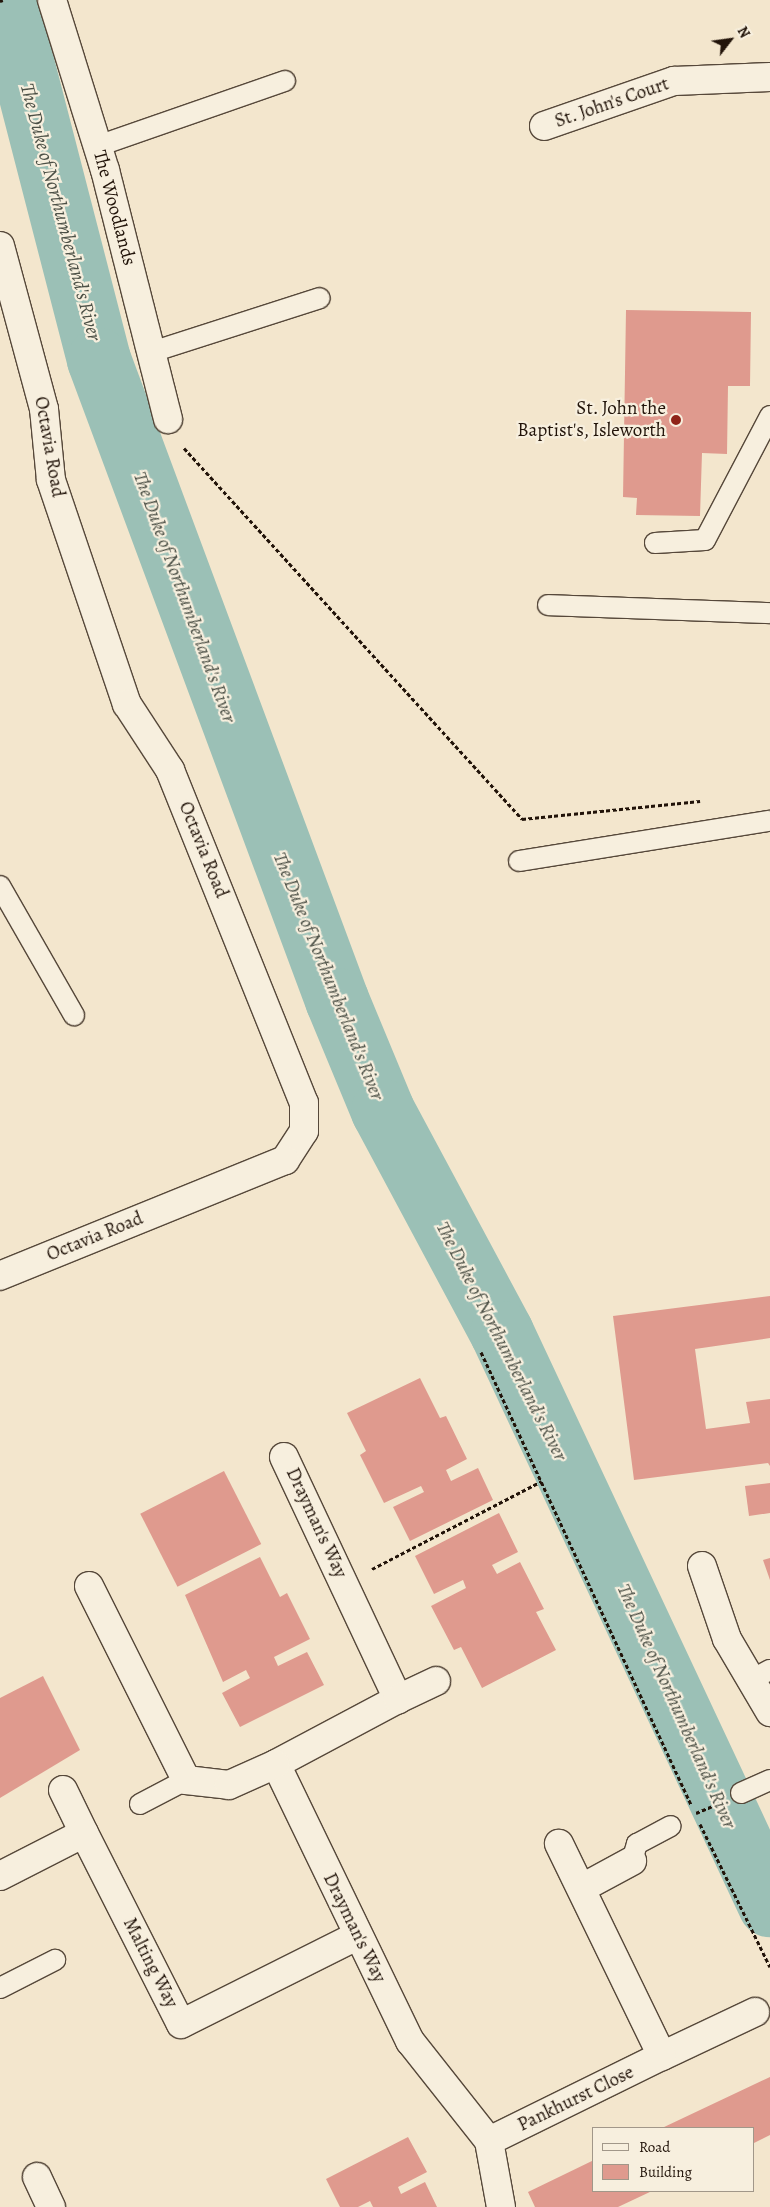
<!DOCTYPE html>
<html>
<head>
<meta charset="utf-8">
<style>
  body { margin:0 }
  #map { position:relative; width:770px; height:2207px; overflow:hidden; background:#f3e6cd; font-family:Alegreya,serif }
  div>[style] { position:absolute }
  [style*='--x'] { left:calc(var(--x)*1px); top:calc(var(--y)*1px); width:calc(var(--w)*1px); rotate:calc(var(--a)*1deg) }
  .river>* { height:64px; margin:-32px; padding:0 32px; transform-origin:32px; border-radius:32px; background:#9bc0b6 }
  .building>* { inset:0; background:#df9a8e; transform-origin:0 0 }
  .path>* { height:3px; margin-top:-1.5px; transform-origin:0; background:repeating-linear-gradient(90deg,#211309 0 4px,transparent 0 6.5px) }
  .roads { filter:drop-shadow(1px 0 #56483a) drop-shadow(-1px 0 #56483a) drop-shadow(0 1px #56483a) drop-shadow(0 -1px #56483a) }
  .service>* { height:20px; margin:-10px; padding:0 10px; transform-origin:10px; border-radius:10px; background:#f7efde }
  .minor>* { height:28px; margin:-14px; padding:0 14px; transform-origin:14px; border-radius:14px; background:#f7efde }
  .dots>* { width:14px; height:14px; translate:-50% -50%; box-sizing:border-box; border:2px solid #f7efde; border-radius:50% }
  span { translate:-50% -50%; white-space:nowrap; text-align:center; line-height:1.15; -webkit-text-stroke:4.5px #f7efde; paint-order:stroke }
  .street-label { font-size:19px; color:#211309 }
  .poi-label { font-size:19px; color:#211309 }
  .right { translate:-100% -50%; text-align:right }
  .water-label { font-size:20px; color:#4c5046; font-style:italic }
  .legend { position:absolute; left:592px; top:2127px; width:162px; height:65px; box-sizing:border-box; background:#f7efde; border:1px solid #a19789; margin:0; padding:6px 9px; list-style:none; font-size:15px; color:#211309 }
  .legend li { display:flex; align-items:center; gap:10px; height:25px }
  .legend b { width:25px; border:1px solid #a19789 }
  .north { position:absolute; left:705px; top:15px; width:50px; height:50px; -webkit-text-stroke:4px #f7efde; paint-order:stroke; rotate:60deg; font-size:14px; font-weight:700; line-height:20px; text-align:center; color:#211309 }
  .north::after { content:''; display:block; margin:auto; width:18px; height:22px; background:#211309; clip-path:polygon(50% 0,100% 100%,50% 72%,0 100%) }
</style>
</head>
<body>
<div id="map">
  <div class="river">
    <div style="--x:6;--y:0;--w:372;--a:75.5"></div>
    <div style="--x:99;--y:360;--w:683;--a:69.6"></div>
    <div style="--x:337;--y:1000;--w:120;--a:67.5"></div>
    <div style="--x:383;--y:1111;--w:252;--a:61.8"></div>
    <div style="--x:502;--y:1333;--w:632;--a:64.9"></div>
  </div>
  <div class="building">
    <div style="clip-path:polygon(626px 310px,751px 312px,750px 386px,728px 386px,727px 454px,702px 453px,700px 516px,636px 515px,637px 498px,623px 497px)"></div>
    <div style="clip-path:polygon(770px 1296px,770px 1338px,695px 1349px,706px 1429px,750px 1423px,746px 1402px,770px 1399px,770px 1466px,768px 1463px,634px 1480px,613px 1316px)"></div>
    <div style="clip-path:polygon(420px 1378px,440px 1418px,446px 1416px,467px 1459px,446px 1470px,451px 1481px,478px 1468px,493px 1500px,410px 1541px,393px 1507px,424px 1492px,421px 1486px,384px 1503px,360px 1455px,366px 1451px,347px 1413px)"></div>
    <div style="left:224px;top:1471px;width:82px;height:94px;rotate:63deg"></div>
    <div style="clip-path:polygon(770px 1483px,770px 1513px,749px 1516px,745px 1486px)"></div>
    <div style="clip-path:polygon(499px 1513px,518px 1552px,492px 1565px,497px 1574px,520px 1562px,544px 1609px,536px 1612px,556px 1650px,482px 1688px,461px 1647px,454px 1650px,431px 1606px,466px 1588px,463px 1580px,434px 1594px,415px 1556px)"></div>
    <div style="clip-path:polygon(260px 1557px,280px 1597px,287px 1593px,310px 1639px,274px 1657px,278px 1666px,307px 1652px,324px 1685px,240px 1727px,222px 1693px,250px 1678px,246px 1670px,223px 1682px,185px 1595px)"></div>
    <div style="clip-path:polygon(770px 1558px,770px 1580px,763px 1560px)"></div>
    <div style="clip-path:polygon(43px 1676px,80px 1750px,0 1798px,0 1698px)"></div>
    <div style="clip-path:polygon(770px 2077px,770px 2135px,754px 2143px,754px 2128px,662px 2128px)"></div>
    <div style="clip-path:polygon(408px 2137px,427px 2172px,398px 2187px,401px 2194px,425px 2182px,437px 2207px,373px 2207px,370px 2201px,358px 2207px,340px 2207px,326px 2179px)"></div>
    <div style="clip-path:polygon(594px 2160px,594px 2191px,652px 2191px,618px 2207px,535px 2207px,528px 2192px)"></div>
  </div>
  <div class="path">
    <div style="--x:0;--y:1;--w:3;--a:-18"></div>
    <div style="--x:184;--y:448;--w:502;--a:47.66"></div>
    <div style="--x:522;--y:819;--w:179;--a:-5.8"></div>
    <div style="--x:481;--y:1352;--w:499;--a:65.1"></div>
    <div style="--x:372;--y:1569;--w:191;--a:-27.4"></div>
    <div style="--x:696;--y:1813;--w:21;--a:-23"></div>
    <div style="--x:700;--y:1824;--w:159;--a:63.9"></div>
  </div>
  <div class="roads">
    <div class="service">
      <div style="--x:98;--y:146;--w:198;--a:-19.2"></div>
      <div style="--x:152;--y:352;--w:176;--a:-17.8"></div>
      <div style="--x:655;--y:543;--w:50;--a:-3.4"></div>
      <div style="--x:705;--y:540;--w:140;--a:-62.3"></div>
      <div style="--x:548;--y:605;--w:222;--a:2.1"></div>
      <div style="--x:519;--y:861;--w:254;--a:-9.1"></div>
      <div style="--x:0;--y:886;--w:149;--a:60.2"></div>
      <div style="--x:751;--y:1680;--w:21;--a:-28"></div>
      <div style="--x:741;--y:1793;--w:32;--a:-24"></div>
      <div style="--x:140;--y:1804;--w:52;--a:-27.6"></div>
      <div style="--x:632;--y:1861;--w:18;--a:-74"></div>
      <div style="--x:637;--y:1844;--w:38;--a:-28"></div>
      <div style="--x:0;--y:1988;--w:62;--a:-27"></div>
    </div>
    <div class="minor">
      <div style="--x:52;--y:0;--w:178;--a:72.7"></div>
      <div style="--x:105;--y:170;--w:257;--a:75.8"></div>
      <div style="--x:544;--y:126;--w:138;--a:-19.1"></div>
      <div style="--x:674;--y:81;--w:96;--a:-2.4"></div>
      <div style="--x:0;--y:246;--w:169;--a:74.9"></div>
      <div style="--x:44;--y:409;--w:71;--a:84.4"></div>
      <div style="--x:51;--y:480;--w:237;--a:71.3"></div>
      <div style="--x:127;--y:704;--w:79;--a:56.9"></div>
      <div style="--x:170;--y:770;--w:359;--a:68.1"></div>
      <div style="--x:304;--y:1103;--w:28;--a:90"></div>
      <div style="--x:304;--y:1131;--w:35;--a:123"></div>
      <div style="--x:285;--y:1160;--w:308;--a:157.9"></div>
      <div style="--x:284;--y:1457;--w:268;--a:64.8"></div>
      <div style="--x:398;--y:1699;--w:138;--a:152"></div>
      <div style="--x:276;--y:1764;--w:308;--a:64.2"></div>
      <div style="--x:410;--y:2041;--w:127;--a:51.7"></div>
      <div style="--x:489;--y:2141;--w:67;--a:79.7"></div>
      <div style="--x:702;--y:1566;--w:77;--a:71.1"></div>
      <div style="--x:727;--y:1639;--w:85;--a:59.5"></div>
      <div style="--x:89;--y:1586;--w:217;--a:63.4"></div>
      <div style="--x:186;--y:1780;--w:43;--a:6.6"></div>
      <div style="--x:229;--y:1785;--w:51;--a:-24.1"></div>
      <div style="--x:398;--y:1699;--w:42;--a:-25.3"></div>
      <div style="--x:63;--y:1790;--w:48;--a:64"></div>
      <div style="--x:0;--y:1876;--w:94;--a:-27.1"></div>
      <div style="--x:84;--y:1833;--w:214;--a:63.1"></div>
      <div style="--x:181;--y:2024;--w:197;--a:-26.6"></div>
      <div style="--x:582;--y:1888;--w:57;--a:-28.4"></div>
      <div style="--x:662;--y:2056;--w:103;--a:-25.3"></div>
      <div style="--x:489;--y:2141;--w:193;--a:-26.2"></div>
      <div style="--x:662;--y:2056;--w:236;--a:-115.9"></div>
      <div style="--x:37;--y:2177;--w:33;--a:65"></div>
    </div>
  </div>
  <div class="dots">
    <div style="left:676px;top:420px;background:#8f2418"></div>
  </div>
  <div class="street-label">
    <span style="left:612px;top:103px;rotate:-19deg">St. John's Court</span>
    <span style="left:114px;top:208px;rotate:75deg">The Woodlands</span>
    <span style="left:49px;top:447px;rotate:80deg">Octavia Road</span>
    <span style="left:203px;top:850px;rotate:68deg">Octavia Road</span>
    <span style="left:95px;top:1237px;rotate:-22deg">Octavia Road</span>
    <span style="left:316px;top:1523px;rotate:65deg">Drayman's Way</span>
    <span style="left:354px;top:1928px;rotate:64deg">Drayman's Way</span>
    <span style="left:150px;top:1963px;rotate:63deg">Malting Way</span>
    <span style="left:576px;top:2099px;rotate:-26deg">Pankhurst Close</span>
  </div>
  <div class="poi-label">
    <span class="right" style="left:666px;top:420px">St. John the<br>Baptist's, Isleworth</span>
  </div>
  <div class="water-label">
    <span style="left:61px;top:212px;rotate:75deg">The Duke of Northumberland's River</span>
    <span style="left:185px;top:597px;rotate:70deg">The Duke of Northumberland's River</span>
    <span style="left:329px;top:976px;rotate:68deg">The Duke of Northumberland's River</span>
    <span style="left:502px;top:1341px;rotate:63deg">The Duke of Northumberland's River</span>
    <span style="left:677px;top:1706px;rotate:66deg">The Duke of Northumberland's River</span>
  </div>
  <ul class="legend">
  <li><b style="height:6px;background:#f7efde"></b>Road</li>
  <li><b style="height:14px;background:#df9a8e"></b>Building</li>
  </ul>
  <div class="north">N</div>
</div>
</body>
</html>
